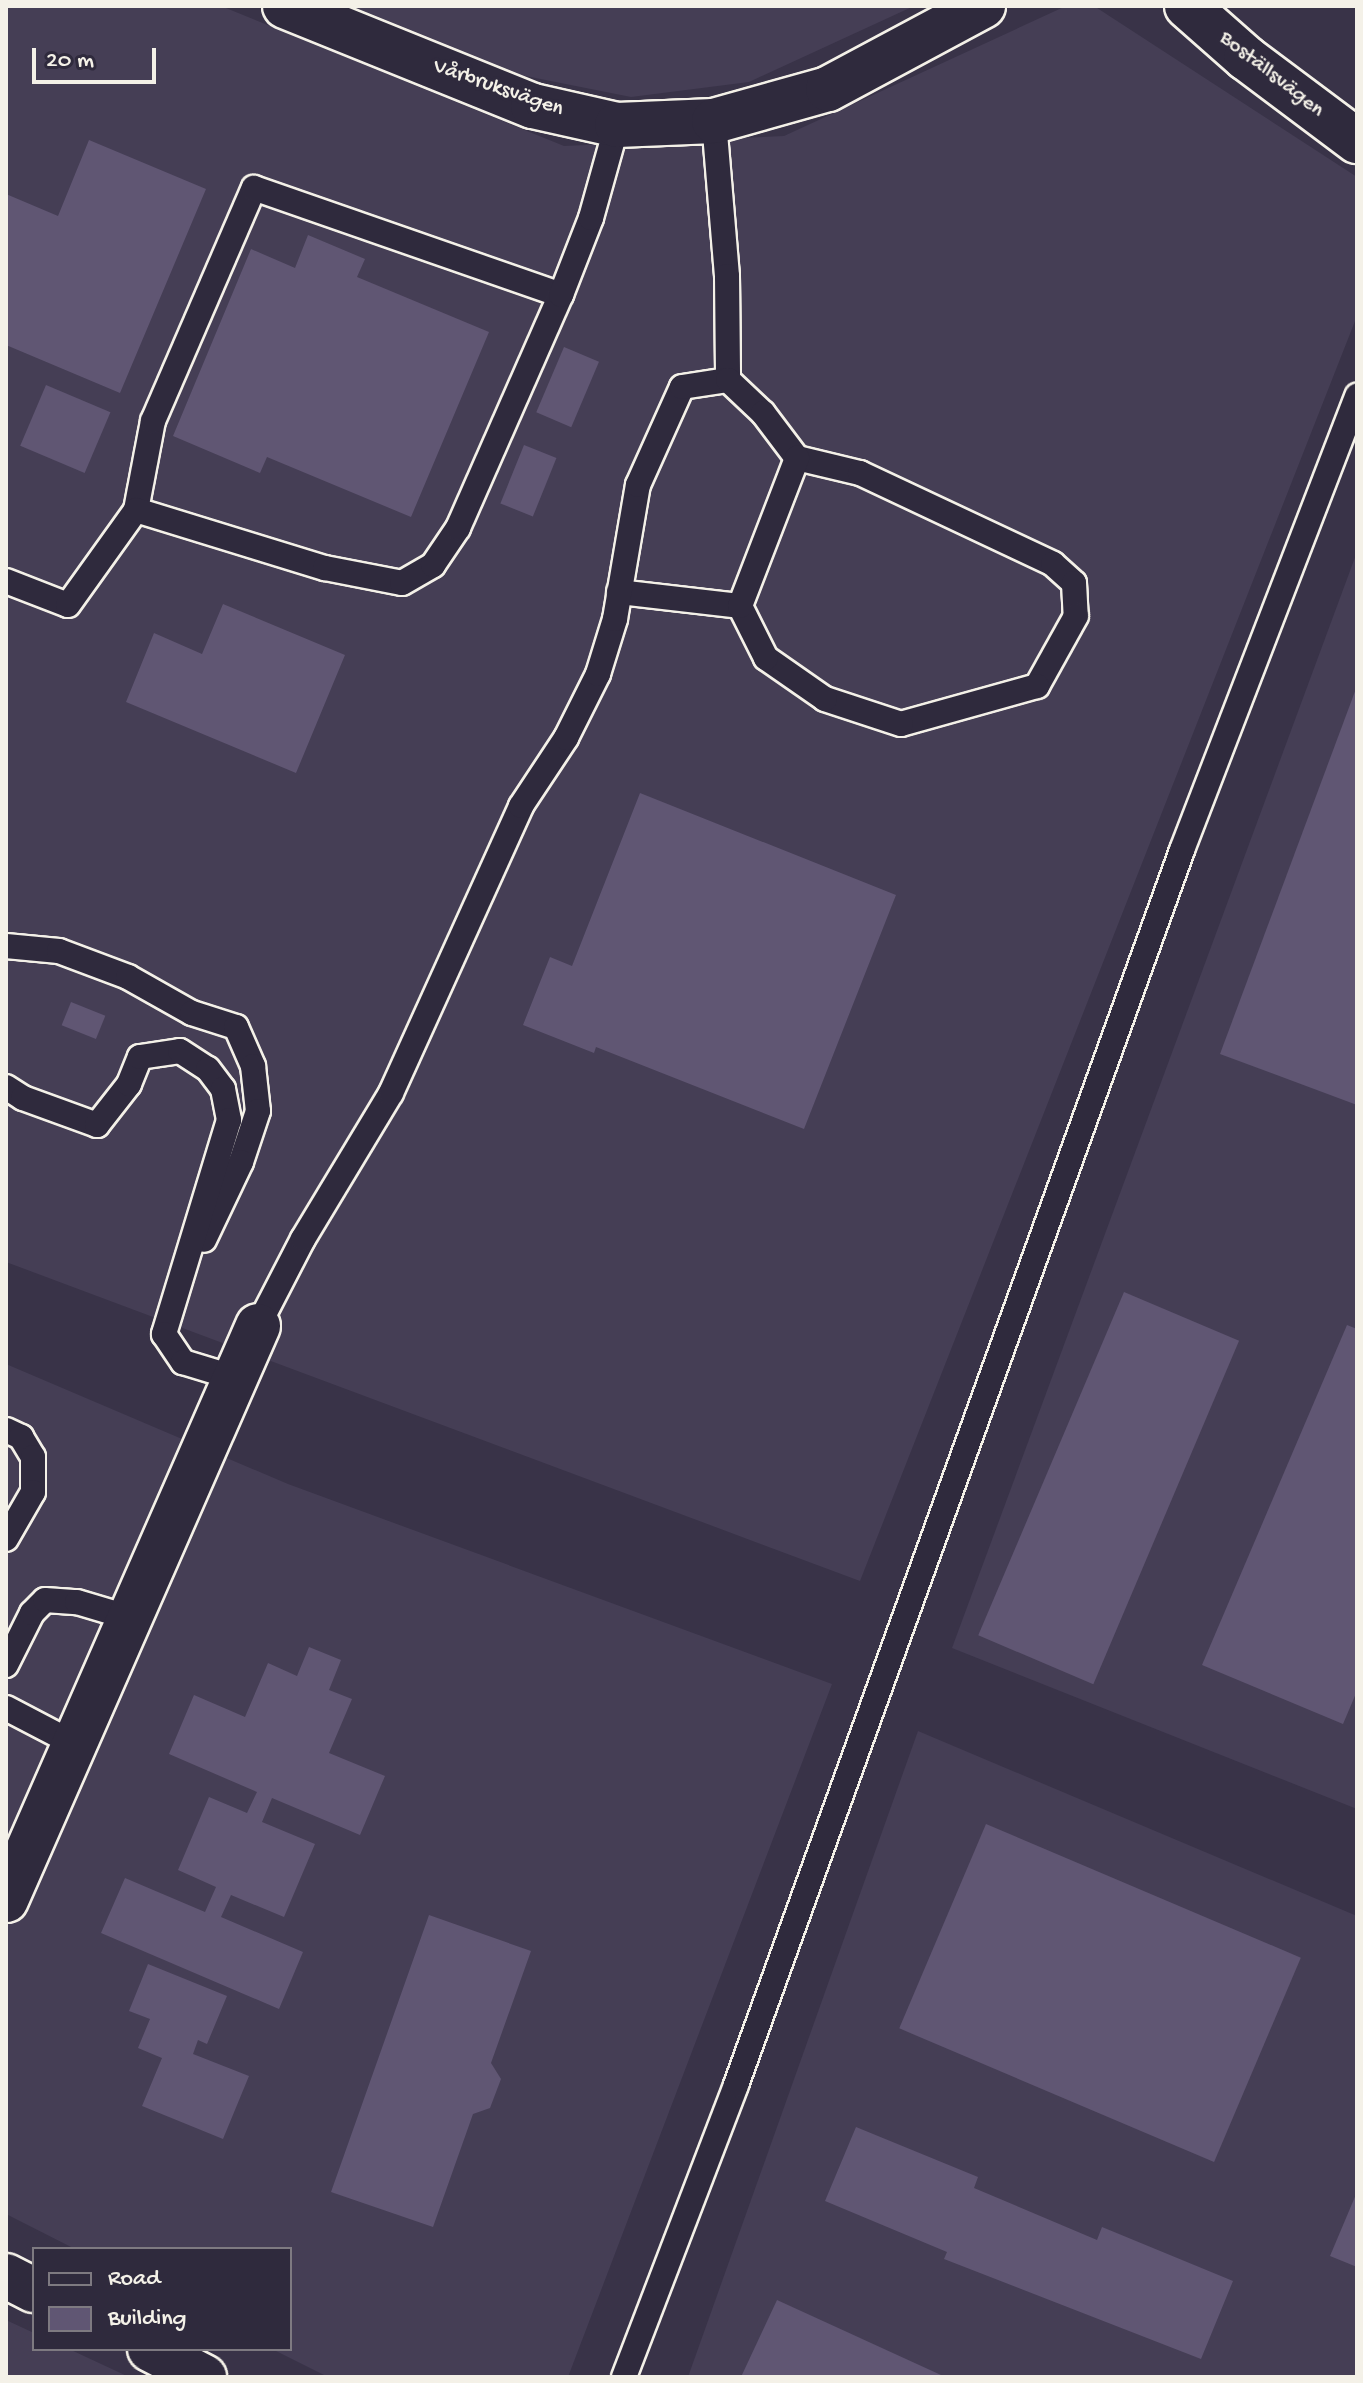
<!DOCTYPE html>
<html>
<head>
<meta charset="utf-8">
<style>
  body { margin:0 }
  #map { position:relative; width:1363px; height:2383px; overflow:hidden; background:#393348; font-family:"Gochi Hand",sans-serif }
  div>[style] { position:absolute }
  [style*='--x'] { left:calc(var(--x)*1px); top:calc(var(--y)*1px); width:calc(var(--w)*1px); rotate:calc(var(--a)*1deg) }
  .built>* { inset:0; background:#453e55 }
  .building>* { inset:0; background:#605673; transform-origin:0 0 }
  .roads { filter:drop-shadow(2px 0 #f4f1e8) drop-shadow(-2px 0 #f4f1e8) drop-shadow(0 2px #f4f1e8) drop-shadow(0 -2px #f4f1e8) }
  .service>* { height:24px; margin:-12px; padding:0 12px; transform-origin:12px; border-radius:12px; background:#2f2a3d }
  .minor>* { height:44px; margin:-22px; padding:0 22px; transform-origin:22px; border-radius:22px; background:#2f2a3d }
  .tertiary>* { height:44px; margin:-22px; padding:0 22px; transform-origin:22px; border-radius:22px; background:#2f2a3d }
  span { translate:-50% -50%; white-space:nowrap; text-align:center; line-height:1.15; -webkit-text-stroke:7px #2f2a3d; paint-order:stroke }
  .street-label { font-size:22px; color:#f4f1e8 }
  .frame { position:absolute; inset:0; border:8px solid #f4f1e8; pointer-events:none }
  .legend { position:absolute; left:32px; top:2247px; width:260px; height:104px; box-sizing:border-box; background:#2f2a3d; border:2px solid #7e7a81; margin:0; padding:10px 14px; list-style:none; font-size:24px; color:#f4f1e8 }
  .legend li { display:flex; align-items:center; gap:16px; height:40px }
  .legend b { width:40px; border:2px solid #7e7a81 }
  .scale { position:absolute; left:32px; top:48px; width:124px; height:36px; box-sizing:border-box; border:4px solid #f4f1e8; border-top:0; padding-left:10px; font-size:24px; line-height:28px; white-space:nowrap; color:#f4f1e8; -webkit-text-stroke:6px #2f2a3d; paint-order:stroke }
</style>
</head>
<body>
<div id="map">
  <div class="built">
    <div style="clip-path:polygon(6px 6px,221px 6px,564px 146px,784px 136px,1066px 6px,1094px 6px,1357px 177px,1357px 316px,860px 1581px,6px 1262px)"></div>
    <div style="clip-path:polygon(351px 6px,914px 6px,749px 82px,631px 97px,491px 69px)"></div>
    <div style="clip-path:polygon(1357px 552px,1357px 1809px,952px 1648px)"></div>
    <div style="clip-path:polygon(6px 1364px,288px 1484px,832px 1684px,568px 2377px,328px 2377px,272px 2349px,290px 2349px,290px 2249px,75px 2249px,6px 2214px)"></div>
    <div style="clip-path:polygon(918px 1731px,1357px 1916px,1357px 2377px,688px 2377px)"></div>
    <div style="clip-path:polygon(6px 2320px,34px 2333px,34px 2349px,69px 2349px,129px 2377px,6px 2377px)"></div>
  </div>
  <div class="building">
    <div style="clip-path:polygon(89px 140px,206px 189px,120px 393px,6px 345px,6px 194px,58px 216px)"></div>
    <div style="clip-path:polygon(308px 235px,365px 259px,357px 277px,489px 332px,411px 517px,267px 457px,260px 473px,173px 436px,251px 249px,295px 268px)"></div>
    <div style="left:564px;top:347px;width:38px;height:71px;rotate:23deg"></div>
    <div style="left:46px;top:385px;width:70px;height:66px;rotate:23deg"></div>
    <div style="left:524px;top:445px;width:35px;height:63px;rotate:22deg"></div>
    <div style="clip-path:polygon(223px 604px,345px 655px,296px 773px,126px 702px,154px 633px,202px 654px)"></div>
    <div style="clip-path:polygon(1357px 686px,1357px 1105px,1220px 1054px)"></div>
    <div style="clip-path:polygon(640px 793px,896px 895px,804px 1129px,596px 1047px,594px 1053px,523px 1025px,550px 957px,572px 966px)"></div>
    <div style="left:71px;top:1002px;width:37px;height:25px;rotate:22deg"></div>
    <div style="left:1124px;top:1292px;width:125px;height:373px;rotate:23deg"></div>
    <div style="clip-path:polygon(1347px 1325px,1357px 1329px,1357px 1691px,1343px 1724px,1202px 1665px)"></div>
    <div style="clip-path:polygon(309px 1647px,341px 1660px,329px 1690px,352px 1699px,329px 1753px,385px 1776px,360px 1835px,272px 1798px,262px 1822px,315px 1844px,284px 1917px,231px 1895px,221px 1917px,303px 1952px,279px 2009px,101px 1933px,125px 1878px,205px 1912px,216px 1887px,178px 1870px,209px 1797px,247px 1813px,257px 1792px,169px 1754px,194px 1695px,245px 1717px,268px 1663px,297px 1676px)"></div>
    <div style="left:986px;top:1824px;width:342px;height:222px;rotate:23deg"></div>
    <div style="clip-path:polygon(429px 1915px,531px 1951px,491px 2063px,501px 2079px,490px 2108px,473px 2114px,433px 2227px,331px 2192px)"></div>
    <div style="clip-path:polygon(148px 1964px,227px 1996px,207px 2044px,198px 2040px,193px 2054px,249px 2076px,223px 2139px,142px 2106px,162px 2058px,138px 2048px,150px 2019px,129px 2011px)"></div>
    <div style="clip-path:polygon(856px 2127px,978px 2177px,974px 2188px,1097px 2240px,1102px 2227px,1233px 2281px,1201px 2359px,944px 2259px,947px 2252px,825px 2201px)"></div>
    <div style="clip-path:polygon(1357px 2192px,1357px 2267px,1330px 2256px)"></div>
    <div style="clip-path:polygon(777px 2300px,941px 2375px,940px 2377px,741px 2377px)"></div>
  </div>
  <div class="roads">
    <div class="service">
      <div style="--x:714;--y:121;--w:156;--a:85.2"></div>
      <div style="--x:727;--y:276;--w:104;--a:89.4"></div>
      <div style="--x:136;--y:510;--w:91;--a:-79.2"></div>
      <div style="--x:153;--y:421;--w:254;--a:-66.6"></div>
      <div style="--x:254;--y:188;--w:325;--a:19.2"></div>
      <div style="--x:6;--y:581;--w:66;--a:21.2"></div>
      <div style="--x:68;--y:605;--w:117;--a:-54.4"></div>
      <div style="--x:136;--y:510;--w:198;--a:17.1"></div>
      <div style="--x:325;--y:568;--w:78;--a:11"></div>
      <div style="--x:402;--y:583;--w:36;--a:-30"></div>
      <div style="--x:433;--y:565;--w:45;--a:-56"></div>
      <div style="--x:458;--y:528;--w:255;--a:-66.2"></div>
      <div style="--x:561;--y:295;--w:83;--a:-68.7"></div>
      <div style="--x:591;--y:218;--w:97;--a:-74.4"></div>
      <div style="--x:619;--y:592;--w:122;--a:6.6"></div>
      <div style="--x:6;--y:946;--w:53;--a:5.4"></div>
      <div style="--x:59;--y:951;--w:74;--a:20.6"></div>
      <div style="--x:128;--y:977;--w:73;--a:29.4"></div>
      <div style="--x:192;--y:1013;--w:46;--a:17.7"></div>
      <div style="--x:236;--y:1027;--w:43;--a:66.4"></div>
      <div style="--x:253;--y:1066;--w:45;--a:83.7"></div>
      <div style="--x:258;--y:1111;--w:54;--a:108.4"></div>
      <div style="--x:241;--y:1162;--w:86;--a:115.4"></div>
      <div style="--x:6;--y:1087;--w:20;--a:33"></div>
      <div style="--x:23;--y:1098;--w:79;--a:20"></div>
      <div style="--x:97;--y:1125;--w:52;--a:-52"></div>
      <div style="--x:129;--y:1084;--w:29;--a:-68"></div>
      <div style="--x:140;--y:1057;--w:40;--a:-8.5"></div>
      <div style="--x:180;--y:1051;--w:33;--a:33"></div>
      <div style="--x:208;--y:1069;--w:25;--a:53"></div>
      <div style="--x:223;--y:1089;--w:32;--a:79"></div>
      <div style="--x:229;--y:1120;--w:224;--a:106.9"></div>
      <div style="--x:164;--y:1334;--w:34;--a:56"></div>
      <div style="--x:183;--y:1362;--w:55;--a:16.8"></div>
      <div style="--x:258;--y:1326;--w:98;--a:-62.7"></div>
      <div style="--x:303;--y:1239;--w:170;--a:-58.9"></div>
      <div style="--x:391;--y:1093;--w:315;--a:-65.6"></div>
      <div style="--x:521;--y:806;--w:82;--a:-56.5"></div>
      <div style="--x:566;--y:738;--w:72;--a:-63.4"></div>
      <div style="--x:598;--y:674;--w:58;--a:-72.8"></div>
      <div style="--x:615;--y:619;--w:136;--a:-80.3"></div>
      <div style="--x:638;--y:485;--w:107;--a:-65.8"></div>
      <div style="--x:682;--y:387;--w:47;--a:-8.7"></div>
      <div style="--x:728;--y:380;--w:48;--a:43.3"></div>
      <div style="--x:763;--y:413;--w:56;--a:52.9"></div>
      <div style="--x:797;--y:458;--w:65;--a:13.4"></div>
      <div style="--x:860;--y:473;--w:213;--a:25.2"></div>
      <div style="--x:1053;--y:564;--w:28;--a:42"></div>
      <div style="--x:1074;--y:583;--w:33;--a:87"></div>
      <div style="--x:1076;--y:616;--w:80;--a:119.1"></div>
      <div style="--x:1037;--y:686;--w:141;--a:164.4"></div>
      <div style="--x:901;--y:724;--w:80;--a:-161.8"></div>
      <div style="--x:825;--y:699;--w:72;--a:-145.2"></div>
      <div style="--x:766;--y:658;--w:58;--a:-116.6"></div>
      <div style="--x:740;--y:606;--w:159;--a:-68.9"></div>
      <div style="--x:6;--y:1430;--w:17;--a:25"></div>
      <div style="--x:21;--y:1437;--w:23;--a:59"></div>
      <div style="--x:33;--y:1457;--w:35;--a:90"></div>
      <div style="--x:33;--y:1492;--w:54;--a:119.9"></div>
      <div style="--x:6;--y:1665;--w:58;--a:-63.4"></div>
      <div style="--x:32;--y:1613;--w:18;--a:-45"></div>
      <div style="--x:45;--y:1600;--w:32;--a:4"></div>
      <div style="--x:77;--y:1602;--w:56;--a:16.5"></div>
      <div style="--x:6;--y:1708;--w:78;--a:27.6"></div>
      <div style="--x:624;--y:2377;--w:313;--a:-69"></div>
      <div style="--x:736;--y:2085;--w:1313;--a:-70.14"></div>
      <div style="--x:1182;--y:850;--w:487;--a:-68.9"></div>
    </div>
    <div class="minor">
      <div style="--x:285;--y:6;--w:267;--a:22"></div>
      <div style="--x:533;--y:106;--w:86;--a:12.7"></div>
      <div style="--x:617;--y:125;--w:97;--a:-2.4"></div>
      <div style="--x:714;--y:121;--w:118;--a:-15.7"></div>
      <div style="--x:828;--y:89;--w:176;--a:-28.2"></div>
      <div style="--x:6;--y:1900;--w:627;--a:-66.3"></div>
      <div style="--x:6;--y:2276;--w:31;--a:27"></div>
      <div style="--x:150;--y:2349;--w:61;--a:27.4"></div>
    </div>
    <div class="tertiary">
      <div style="--x:1187;--y:6;--w:79;--a:41.4"></div>
      <div style="--x:1246;--y:58;--w:139;--a:36.8"></div>
    </div>
  </div>
  <div class="street-label">
    <span style="left:1271px;top:75px;rotate:38deg">Boställsvägen</span>
    <span style="left:498px;top:89px;rotate:19deg">Vårbruksvägen</span>
  </div>
  <div class="frame"></div>
  <ul class="legend">
  <li><b style="height:10px;background:#2f2a3d"></b>Road</li>
  <li><b style="height:22px;background:#605673"></b>Building</li>
  </ul>
  <div class="scale">20 m</div>
</div>
</body>
</html>
